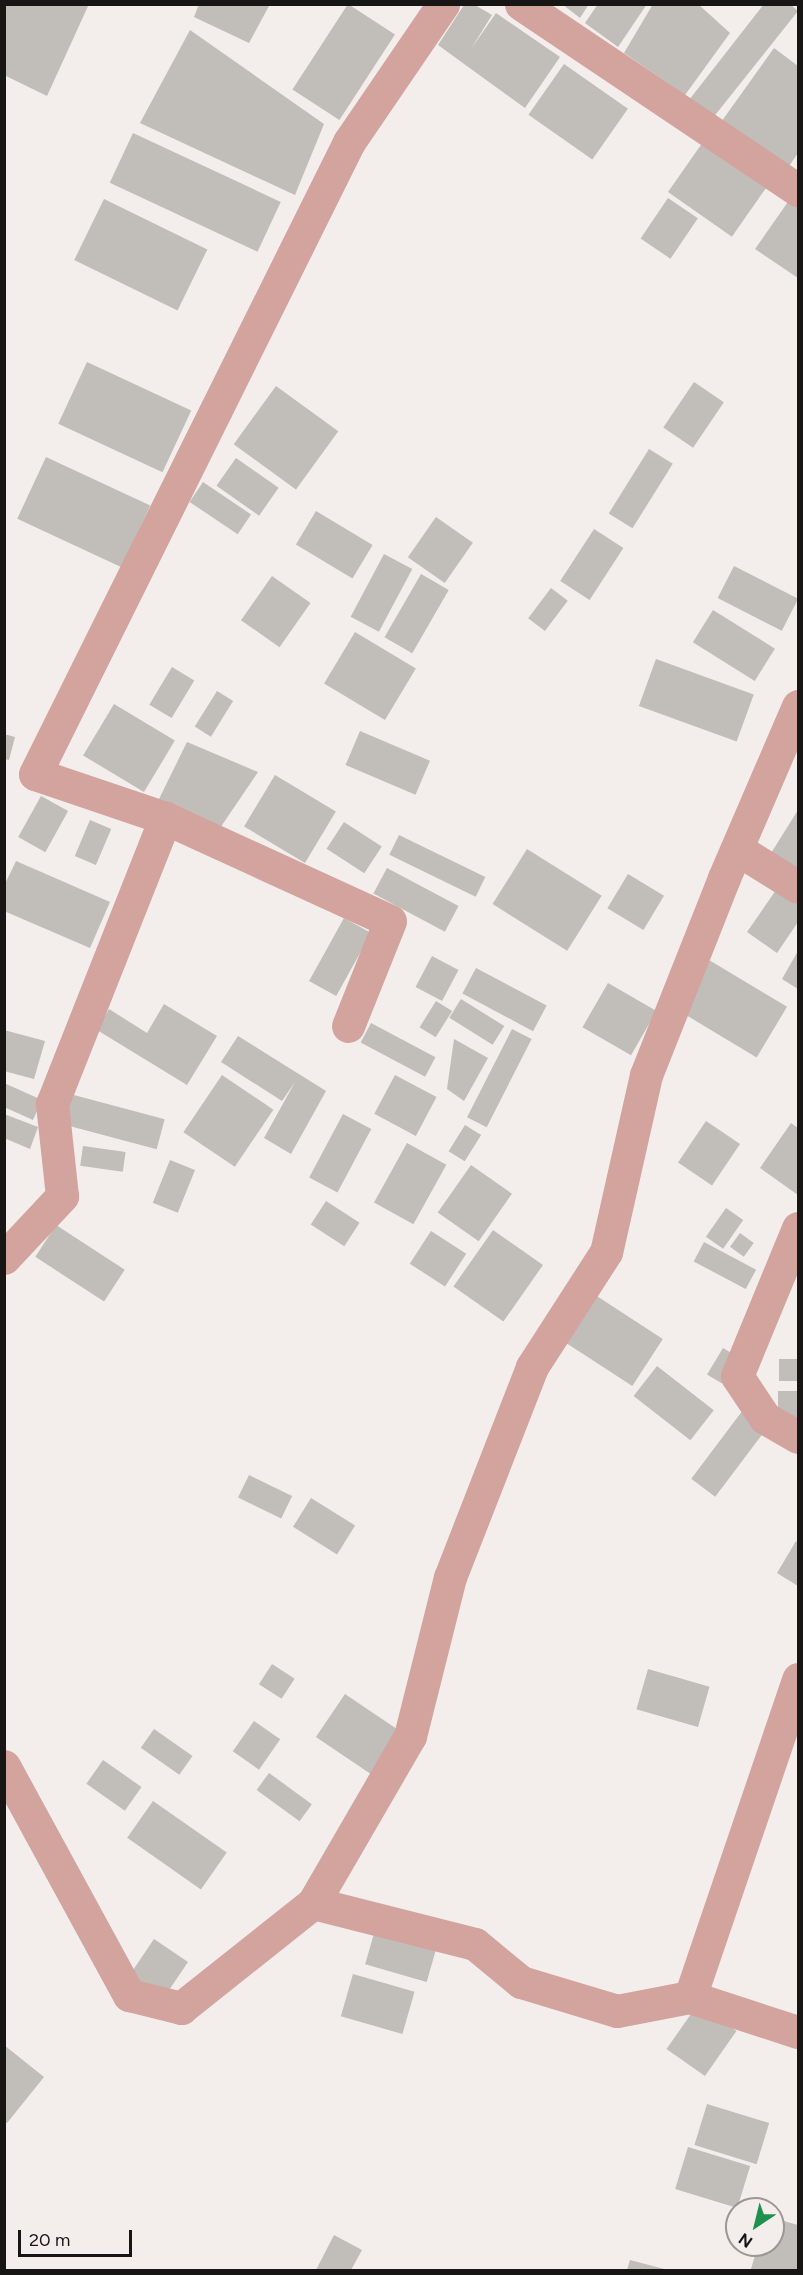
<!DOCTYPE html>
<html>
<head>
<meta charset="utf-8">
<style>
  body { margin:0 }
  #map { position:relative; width:803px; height:2275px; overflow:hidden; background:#f3edeb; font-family:Figtree,sans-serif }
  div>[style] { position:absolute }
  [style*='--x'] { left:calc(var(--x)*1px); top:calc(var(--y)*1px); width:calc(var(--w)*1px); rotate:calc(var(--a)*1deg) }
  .building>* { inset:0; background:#c1bdb9; transform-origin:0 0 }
  .minor>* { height:33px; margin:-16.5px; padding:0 16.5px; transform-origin:16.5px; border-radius:16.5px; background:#d3a39e }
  span { translate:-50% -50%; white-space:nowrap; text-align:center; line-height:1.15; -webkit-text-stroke:4.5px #f3edeb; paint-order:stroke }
  .frame { position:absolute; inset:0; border:6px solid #181615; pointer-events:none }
  .north { position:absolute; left:725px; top:2197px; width:60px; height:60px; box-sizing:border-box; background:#f3edeb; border:2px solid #9b9795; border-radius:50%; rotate:215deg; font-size:16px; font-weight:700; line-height:24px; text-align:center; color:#181615 }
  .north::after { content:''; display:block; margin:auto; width:21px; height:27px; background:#1e924c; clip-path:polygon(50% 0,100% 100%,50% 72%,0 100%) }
  .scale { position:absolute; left:18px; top:2230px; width:114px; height:27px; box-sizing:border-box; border:3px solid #181615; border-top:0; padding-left:8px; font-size:18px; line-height:21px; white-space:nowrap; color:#181615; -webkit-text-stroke:4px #f3edeb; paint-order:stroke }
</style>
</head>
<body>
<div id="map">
  <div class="building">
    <div style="clip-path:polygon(4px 4px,89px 4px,47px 96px,4px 75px)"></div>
    <div style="clip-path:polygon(199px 4px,270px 4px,249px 43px,194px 17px)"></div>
    <div style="left:348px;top:4px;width:56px;height:102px;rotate:33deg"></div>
    <div style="clip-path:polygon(562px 4px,589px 4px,580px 18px)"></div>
    <div style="clip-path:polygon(598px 4px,647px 4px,618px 47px,585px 23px)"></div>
    <div style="clip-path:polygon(653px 4px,698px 4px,730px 33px,685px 95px,624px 53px)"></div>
    <div style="clip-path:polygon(764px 4px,790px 4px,798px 11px,712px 119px,689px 100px)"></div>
    <div style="clip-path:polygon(464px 5px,475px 5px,492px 15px,471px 49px,496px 13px,560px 57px,525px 108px,438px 45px)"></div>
    <div style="clip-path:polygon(190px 30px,324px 124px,295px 195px,140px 123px)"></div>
    <div style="clip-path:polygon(774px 48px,798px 66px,798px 153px,785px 172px,719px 125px)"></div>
    <div style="left:564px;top:64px;width:78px;height:62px;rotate:35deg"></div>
    <div style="left:133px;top:133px;width:163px;height:55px;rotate:25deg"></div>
    <div style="left:703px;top:142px;width:78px;height:61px;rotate:35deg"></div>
    <div style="left:668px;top:198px;width:36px;height:49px;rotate:34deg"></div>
    <div style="left:104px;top:199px;width:115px;height:68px;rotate:26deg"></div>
    <div style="clip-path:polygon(790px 199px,798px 204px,798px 278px,755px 249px)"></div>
    <div style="left:87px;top:362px;width:115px;height:68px;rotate:25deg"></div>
    <div style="left:694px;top:382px;width:36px;height:55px;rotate:34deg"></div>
    <div style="left:276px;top:386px;width:77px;height:72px;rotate:36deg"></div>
    <div style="left:649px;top:449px;width:28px;height:76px;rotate:32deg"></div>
    <div style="left:46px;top:457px;width:115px;height:68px;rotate:25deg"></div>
    <div style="left:236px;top:458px;width:52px;height:34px;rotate:35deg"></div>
    <div style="left:203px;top:482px;width:58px;height:24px;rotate:34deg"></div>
    <div style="left:316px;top:511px;width:66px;height:39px;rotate:31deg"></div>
    <div style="left:436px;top:517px;width:45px;height:49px;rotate:35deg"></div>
    <div style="left:594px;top:529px;width:35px;height:62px;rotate:33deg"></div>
    <div style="left:384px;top:554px;width:32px;height:71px;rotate:28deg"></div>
    <div style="left:734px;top:566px;width:72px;height:36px;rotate:27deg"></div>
    <div style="left:421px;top:574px;width:32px;height:73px;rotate:30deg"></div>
    <div style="left:272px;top:576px;width:47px;height:54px;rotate:35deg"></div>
    <div style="left:551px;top:588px;width:21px;height:38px;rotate:37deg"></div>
    <div style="left:713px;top:610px;width:73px;height:38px;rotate:32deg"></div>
    <div style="left:355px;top:632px;width:71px;height:60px;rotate:31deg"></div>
    <div style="left:656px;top:659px;width:104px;height:50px;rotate:20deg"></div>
    <div style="left:172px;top:667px;width:26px;height:44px;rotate:31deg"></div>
    <div style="left:217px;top:691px;width:19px;height:42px;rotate:32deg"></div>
    <div style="left:114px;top:704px;width:71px;height:60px;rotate:31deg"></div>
    <div style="left:360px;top:731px;width:76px;height:37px;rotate:23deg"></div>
    <div style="clip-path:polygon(4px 734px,15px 737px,9px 760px,4px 759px)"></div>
    <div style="clip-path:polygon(187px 742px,258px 772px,216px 834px,159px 799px)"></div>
    <div style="left:275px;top:775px;width:71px;height:60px;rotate:31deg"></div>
    <div style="left:41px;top:796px;width:31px;height:47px;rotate:29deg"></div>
    <div style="clip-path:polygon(798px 810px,798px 877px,768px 858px)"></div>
    <div style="left:90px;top:820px;width:23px;height:39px;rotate:23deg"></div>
    <div style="left:344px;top:822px;width:45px;height:32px;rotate:33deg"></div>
    <div style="left:399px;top:835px;width:96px;height:22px;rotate:26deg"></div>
    <div style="left:527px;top:849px;width:88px;height:65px;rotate:32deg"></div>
    <div style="clip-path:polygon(16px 861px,110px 902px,90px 948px,4px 911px,4px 886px)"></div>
    <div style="left:387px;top:868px;width:81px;height:29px;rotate:28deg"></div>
    <div style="left:628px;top:874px;width:42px;height:40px;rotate:31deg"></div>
    <div style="clip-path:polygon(776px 890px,798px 905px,798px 922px,777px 953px,747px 932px)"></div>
    <div style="left:344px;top:918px;width:31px;height:72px;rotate:29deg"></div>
    <div style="clip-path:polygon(798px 951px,798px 989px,782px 979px)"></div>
    <div style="left:432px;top:956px;width:30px;height:35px;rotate:28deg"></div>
    <div style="left:709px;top:960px;width:91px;height:59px;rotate:31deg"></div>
    <div style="left:476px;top:968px;width:80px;height:29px;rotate:28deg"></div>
    <div style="left:608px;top:983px;width:56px;height:51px;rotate:30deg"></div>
    <div style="left:461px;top:999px;width:51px;height:22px;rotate:32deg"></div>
    <div style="left:436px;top:1001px;width:19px;height:31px;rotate:32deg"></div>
    <div style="clip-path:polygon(164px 1004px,217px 1036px,187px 1085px,97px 1030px,109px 1009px,147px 1033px)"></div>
    <div style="left:371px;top:1023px;width:73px;height:22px;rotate:28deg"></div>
    <div style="left:512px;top:1029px;width:22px;height:99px;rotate:27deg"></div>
    <div style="clip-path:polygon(4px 1030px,45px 1041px,34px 1079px,4px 1071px)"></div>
    <div style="clip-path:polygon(238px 1036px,326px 1091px,291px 1154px,264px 1138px,295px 1082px,282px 1101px,221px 1062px)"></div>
    <div style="clip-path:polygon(454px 1039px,488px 1058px,464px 1101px,447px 1089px)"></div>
    <div style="left:222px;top:1075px;width:62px;height:69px;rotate:34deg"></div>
    <div style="left:395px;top:1075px;width:47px;height:44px;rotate:28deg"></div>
    <div style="clip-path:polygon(4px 1083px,42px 1100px,33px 1120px,4px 1107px)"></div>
    <div style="left:70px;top:1094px;width:98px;height:31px;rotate:15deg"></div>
    <div style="clip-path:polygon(4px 1114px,38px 1127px,30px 1149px,4px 1138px)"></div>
    <div style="left:343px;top:1114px;width:32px;height:72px;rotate:28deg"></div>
    <div style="left:706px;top:1121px;width:41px;height:50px;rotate:34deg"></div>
    <div style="clip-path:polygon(791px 1123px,798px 1128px,798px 1195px,760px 1168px)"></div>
    <div style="left:465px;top:1125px;width:19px;height:31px;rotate:32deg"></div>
    <div style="left:407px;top:1143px;width:45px;height:68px;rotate:29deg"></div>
    <div style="left:83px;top:1146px;width:43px;height:20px;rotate:8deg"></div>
    <div style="left:170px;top:1160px;width:27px;height:46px;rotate:22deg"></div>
    <div style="left:471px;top:1165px;width:50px;height:58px;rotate:35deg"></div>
    <div style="left:326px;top:1201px;width:40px;height:28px;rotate:33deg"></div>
    <div style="left:726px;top:1208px;width:21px;height:35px;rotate:35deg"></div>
    <div style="left:56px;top:1225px;width:82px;height:38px;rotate:33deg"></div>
    <div style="left:493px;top:1230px;width:61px;height:69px;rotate:35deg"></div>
    <div style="left:431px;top:1231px;width:42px;height:39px;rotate:33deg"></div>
    <div style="left:740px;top:1233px;width:17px;height:17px;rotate:36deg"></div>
    <div style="left:704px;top:1242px;width:59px;height:22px;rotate:28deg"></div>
    <div style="left:589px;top:1291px;width:88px;height:56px;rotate:33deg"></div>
    <div style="left:723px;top:1348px;width:17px;height:31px;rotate:31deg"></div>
    <div style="left:798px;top:1359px;width:22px;height:19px;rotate:90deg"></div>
    <div style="left:657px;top:1366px;width:72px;height:38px;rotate:38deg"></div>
    <div style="left:778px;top:1391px;width:20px;height:32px"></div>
    <div style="left:743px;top:1410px;width:30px;height:86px;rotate:37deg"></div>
    <div style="left:249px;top:1475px;width:48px;height:25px;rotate:26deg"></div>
    <div style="left:311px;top:1498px;width:52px;height:34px;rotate:32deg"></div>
    <div style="clip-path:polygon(796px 1541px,798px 1543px,798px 1586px,777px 1573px)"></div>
    <div style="left:272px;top:1664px;width:27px;height:24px;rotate:33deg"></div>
    <div style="left:648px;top:1669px;width:64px;height:42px;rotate:16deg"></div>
    <div style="left:345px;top:1694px;width:76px;height:52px;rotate:34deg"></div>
    <div style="left:254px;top:1721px;width:32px;height:37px;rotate:35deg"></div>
    <div style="left:154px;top:1729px;width:47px;height:23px;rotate:35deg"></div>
    <div style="left:103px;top:1760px;width:47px;height:29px;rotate:35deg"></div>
    <div style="left:269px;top:1773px;width:53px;height:21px;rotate:36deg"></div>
    <div style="left:153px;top:1801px;width:90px;height:45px;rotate:35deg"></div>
    <div style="left:377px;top:1923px;width:64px;height:43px;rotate:16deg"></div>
    <div style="left:154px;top:1939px;width:41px;height:45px;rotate:34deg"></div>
    <div style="left:353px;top:1974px;width:64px;height:44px;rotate:16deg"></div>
    <div style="left:698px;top:2004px;width:47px;height:55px;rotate:35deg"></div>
    <div style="clip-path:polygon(4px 2045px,44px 2077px,7px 2123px,4px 2121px)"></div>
    <div style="left:707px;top:2104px;width:65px;height:43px;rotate:17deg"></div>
    <div style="left:688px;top:2147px;width:65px;height:44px;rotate:17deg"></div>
    <div style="clip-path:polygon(773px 2218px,798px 2225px,798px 2270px,751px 2269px,758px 2245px,773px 2245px)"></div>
    <div style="clip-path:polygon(334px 2235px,362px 2250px,351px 2270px,316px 2270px)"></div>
    <div style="clip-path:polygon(630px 2260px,668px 2270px,627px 2270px)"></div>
  </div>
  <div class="minor">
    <div style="--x:521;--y:4;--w:334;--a:33.9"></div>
    <div style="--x:798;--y:706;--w:187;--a:113.3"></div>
    <div style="--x:724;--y:878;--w:212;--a:111.6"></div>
    <div style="--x:646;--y:1075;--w:181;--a:102.7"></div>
    <div style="--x:606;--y:1252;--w:137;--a:122.8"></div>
    <div style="--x:532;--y:1367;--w:225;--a:111.3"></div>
    <div style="--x:450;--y:1577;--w:164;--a:104.1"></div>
    <div style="--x:410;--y:1736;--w:193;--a:120.1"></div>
    <div style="--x:313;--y:1903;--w:167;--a:14.2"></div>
    <div style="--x:475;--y:1944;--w:60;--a:39.6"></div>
    <div style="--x:521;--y:1982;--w:100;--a:16.8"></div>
    <div style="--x:617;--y:2011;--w:74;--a:-10.9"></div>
    <div style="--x:690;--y:1997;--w:114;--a:18"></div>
    <div style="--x:165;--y:818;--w:137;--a:-161.3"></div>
    <div style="--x:35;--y:774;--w:706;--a:-63.58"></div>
    <div style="--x:349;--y:142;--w:167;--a:-55.7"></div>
    <div style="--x:737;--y:849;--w:72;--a:31.9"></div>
    <div style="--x:798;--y:1228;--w:160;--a:112.4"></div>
    <div style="--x:737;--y:1376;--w:50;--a:56.3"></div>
    <div style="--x:765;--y:1418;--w:38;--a:30"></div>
    <div style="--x:4;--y:1258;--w:85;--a:-46.9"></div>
    <div style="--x:62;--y:1196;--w:93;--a:-96.2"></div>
    <div style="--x:52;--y:1104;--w:308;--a:-68.4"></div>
    <div style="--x:165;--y:818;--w:247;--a:24.6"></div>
    <div style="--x:390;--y:921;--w:113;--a:111.8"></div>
    <div style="--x:4;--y:1766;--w:261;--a:61.4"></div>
    <div style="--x:129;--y:1995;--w:54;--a:14"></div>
    <div style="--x:181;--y:2008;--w:169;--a:-38.5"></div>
    <div style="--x:690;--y:1997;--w:336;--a:-71.2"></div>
  </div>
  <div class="frame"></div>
  <div class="north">N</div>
  <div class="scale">20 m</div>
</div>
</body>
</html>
